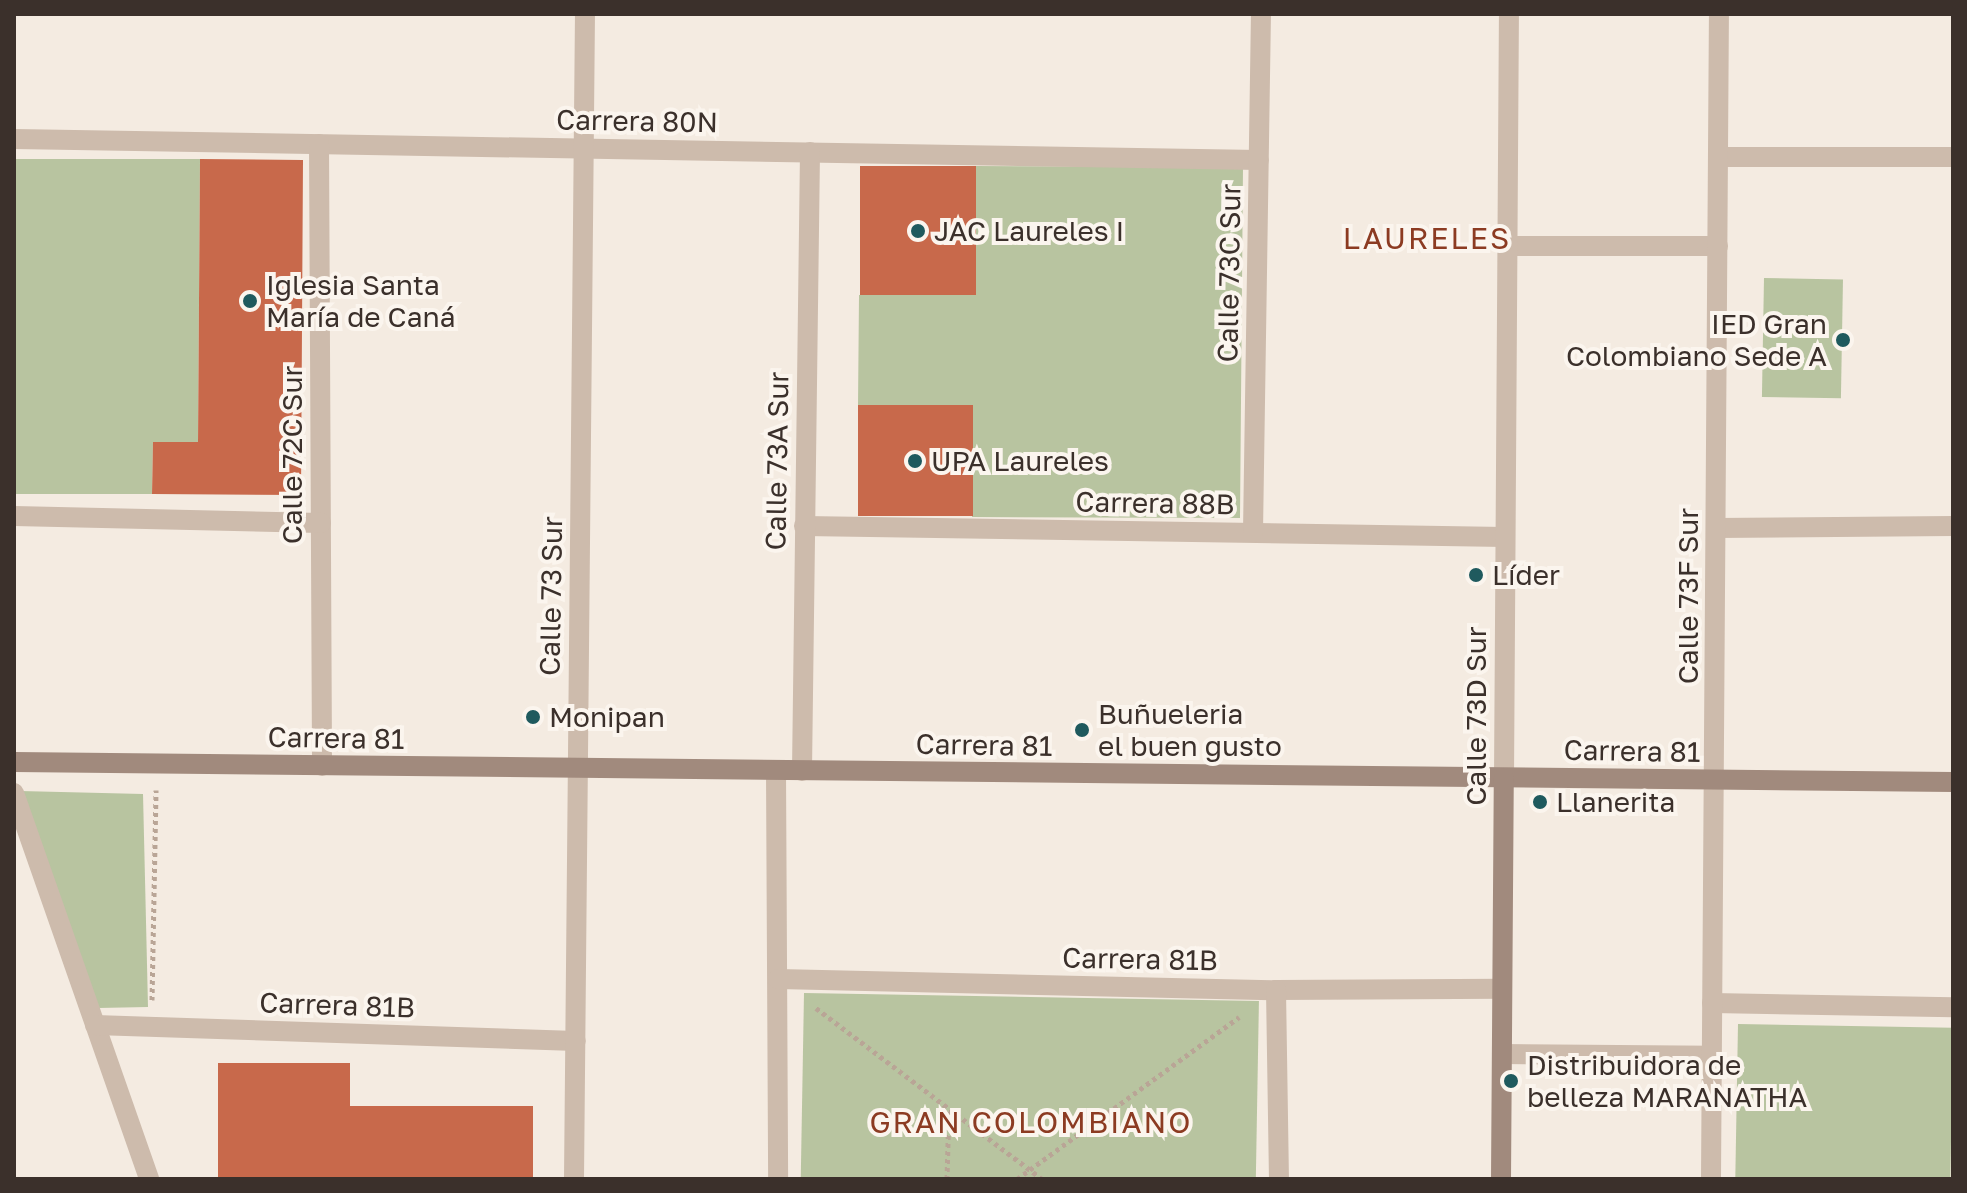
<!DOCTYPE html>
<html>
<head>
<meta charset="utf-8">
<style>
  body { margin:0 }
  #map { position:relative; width:1967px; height:1193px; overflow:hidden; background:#f4ebe1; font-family:"Golos Text",sans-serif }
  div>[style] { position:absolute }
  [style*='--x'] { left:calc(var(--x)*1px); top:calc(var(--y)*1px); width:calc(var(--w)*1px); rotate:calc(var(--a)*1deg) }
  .green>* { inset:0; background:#b8c4a0; transform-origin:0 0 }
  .building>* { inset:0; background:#c8694b; transform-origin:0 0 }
  .path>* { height:5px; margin-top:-2.5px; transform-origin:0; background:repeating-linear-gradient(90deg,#b9a596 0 4px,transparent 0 8px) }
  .street>* { height:20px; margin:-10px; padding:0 10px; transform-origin:10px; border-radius:10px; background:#cdbbac }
  .secondary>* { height:20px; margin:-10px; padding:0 10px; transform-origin:10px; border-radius:10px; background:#a18a7d }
  .dots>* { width:22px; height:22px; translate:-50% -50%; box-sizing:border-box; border:4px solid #fbf5ee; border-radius:50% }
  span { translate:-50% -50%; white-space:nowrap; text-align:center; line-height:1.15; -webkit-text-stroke:8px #fbf5ee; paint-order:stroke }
  .street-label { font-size:28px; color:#3b302b }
  .poi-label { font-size:28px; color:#3b302b }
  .left { translate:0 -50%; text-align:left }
  .right { translate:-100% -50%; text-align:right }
  .neighbourhood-label { font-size:30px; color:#8c3b22; letter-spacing:2px }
  .frame { position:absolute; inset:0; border:16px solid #3b302b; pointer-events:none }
</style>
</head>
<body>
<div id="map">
  <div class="green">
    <div style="clip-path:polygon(14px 159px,200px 159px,198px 442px,153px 443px,152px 494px,14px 494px)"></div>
    <div style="clip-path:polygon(976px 166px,1243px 167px,1240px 518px,972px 517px,973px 406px,858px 405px,859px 295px,975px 295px)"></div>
    <div style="left:1764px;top:278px;width:79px;height:119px;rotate:1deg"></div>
    <div style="clip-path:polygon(20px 791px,143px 794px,148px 1007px,98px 1008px)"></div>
    <div style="left:804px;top:993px;width:455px;height:186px;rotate:1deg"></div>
    <div style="left:1738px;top:1024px;width:215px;height:155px;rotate:1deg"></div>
  </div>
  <div class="building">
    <div style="clip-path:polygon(200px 159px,303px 160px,301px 495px,152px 494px,153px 442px,198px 442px)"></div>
    <div style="left:860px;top:166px;width:116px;height:129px"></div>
    <div style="left:858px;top:405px;width:115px;height:111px"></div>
    <div style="clip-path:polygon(218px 1063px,350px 1063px,350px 1106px,533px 1106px,533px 1179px,218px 1179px)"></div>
  </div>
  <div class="path">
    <div style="--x:152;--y:1000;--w:210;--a:-88.9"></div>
    <div style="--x:816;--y:1008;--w:283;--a:37.1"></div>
    <div style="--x:947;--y:1179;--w:70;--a:-88.4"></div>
    <div style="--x:1017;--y:1179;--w:275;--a:-36.1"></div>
  </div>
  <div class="street">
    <div style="--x:14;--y:139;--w:1245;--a:0.97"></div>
    <div style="--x:319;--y:144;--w:622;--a:89.72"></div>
    <div style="--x:1718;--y:157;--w:235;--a:0"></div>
    <div style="--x:1507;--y:246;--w:211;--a:0"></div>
    <div style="--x:14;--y:516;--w:307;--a:1.3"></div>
    <div style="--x:804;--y:526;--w:701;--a:0.9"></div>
    <div style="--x:1716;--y:528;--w:237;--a:-0.5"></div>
    <div style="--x:1253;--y:532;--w:518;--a:-89.12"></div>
    <div style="--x:776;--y:771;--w:408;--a:89.7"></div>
    <div style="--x:802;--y:771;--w:619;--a:-89.26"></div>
    <div style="--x:1504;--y:778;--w:764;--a:-89.63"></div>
    <div style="--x:14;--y:793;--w:409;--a:70.7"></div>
    <div style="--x:778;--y:979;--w:498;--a:1.3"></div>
    <div style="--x:1276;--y:990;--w:226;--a:-0.3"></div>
    <div style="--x:1276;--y:990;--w:189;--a:89.1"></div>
    <div style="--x:1712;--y:1003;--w:241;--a:1"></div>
    <div style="--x:95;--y:1025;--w:481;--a:1.9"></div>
    <div style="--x:1502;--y:1054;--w:210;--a:0.5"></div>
    <div style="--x:574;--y:1179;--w:1165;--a:-89.46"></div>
    <div style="--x:1711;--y:1179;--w:1165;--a:-89.61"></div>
  </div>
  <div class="secondary">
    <div style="--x:14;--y:762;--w:1939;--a:0.59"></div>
    <div style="--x:1501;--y:1179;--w:401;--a:-89.6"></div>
  </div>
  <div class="dots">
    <div style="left:918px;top:231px;background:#1f5a5e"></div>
    <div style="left:250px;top:301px;background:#1f5a5e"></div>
    <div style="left:1843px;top:340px;background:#1f5a5e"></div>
    <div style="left:915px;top:461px;background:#1f5a5e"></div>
    <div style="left:1476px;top:575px;background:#1f5a5e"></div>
    <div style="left:533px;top:717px;background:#1f5a5e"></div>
    <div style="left:1082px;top:730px;background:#1f5a5e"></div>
    <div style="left:1540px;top:802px;background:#1f5a5e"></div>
    <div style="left:1511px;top:1081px;background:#1f5a5e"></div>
  </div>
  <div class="street-label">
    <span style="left:637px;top:121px;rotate:1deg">Carrera 80N</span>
    <span style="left:1229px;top:273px;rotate:-89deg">Calle 73C Sur</span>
    <span style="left:292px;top:455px;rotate:-90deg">Calle 72C Sur</span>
    <span style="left:777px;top:461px;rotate:-89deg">Calle 73A Sur</span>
    <span style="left:1155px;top:503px;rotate:1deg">Carrera 88B</span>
    <span style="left:551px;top:596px;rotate:-89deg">Calle 73 Sur</span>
    <span style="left:1688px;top:596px;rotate:-90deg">Calle 73F Sur</span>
    <span style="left:1476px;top:716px;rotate:-90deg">Calle 73D Sur</span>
    <span style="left:336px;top:738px;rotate:1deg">Carrera 81</span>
    <span style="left:984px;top:745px;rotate:1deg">Carrera 81</span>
    <span style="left:1632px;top:751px;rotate:1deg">Carrera 81</span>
    <span style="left:1140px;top:959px;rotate:1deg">Carrera 81B</span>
    <span style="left:337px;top:1005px;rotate:2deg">Carrera 81B</span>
  </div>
  <div class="poi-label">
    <span class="left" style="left:934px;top:231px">JAC Laureles I</span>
    <span class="left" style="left:266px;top:301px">Iglesia Santa<br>María de Caná</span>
    <span class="right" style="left:1827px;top:340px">IED Gran<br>Colombiano Sede A</span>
    <span class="left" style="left:931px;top:461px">UPA Laureles</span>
    <span class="left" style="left:1492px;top:575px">Líder</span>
    <span class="left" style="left:1098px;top:730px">Buñueleria<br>el buen gusto</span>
    <span class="left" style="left:549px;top:717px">Monipan</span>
    <span class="left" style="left:1556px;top:802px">Llanerita</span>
    <span class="left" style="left:1527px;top:1081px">Distribuidora de<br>belleza MARANATHA</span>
  </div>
  <div class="neighbourhood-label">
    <span style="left:1427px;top:238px">LAURELES</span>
    <span style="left:1031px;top:1122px">GRAN COLOMBIANO</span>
  </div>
  <div class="frame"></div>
</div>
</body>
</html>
